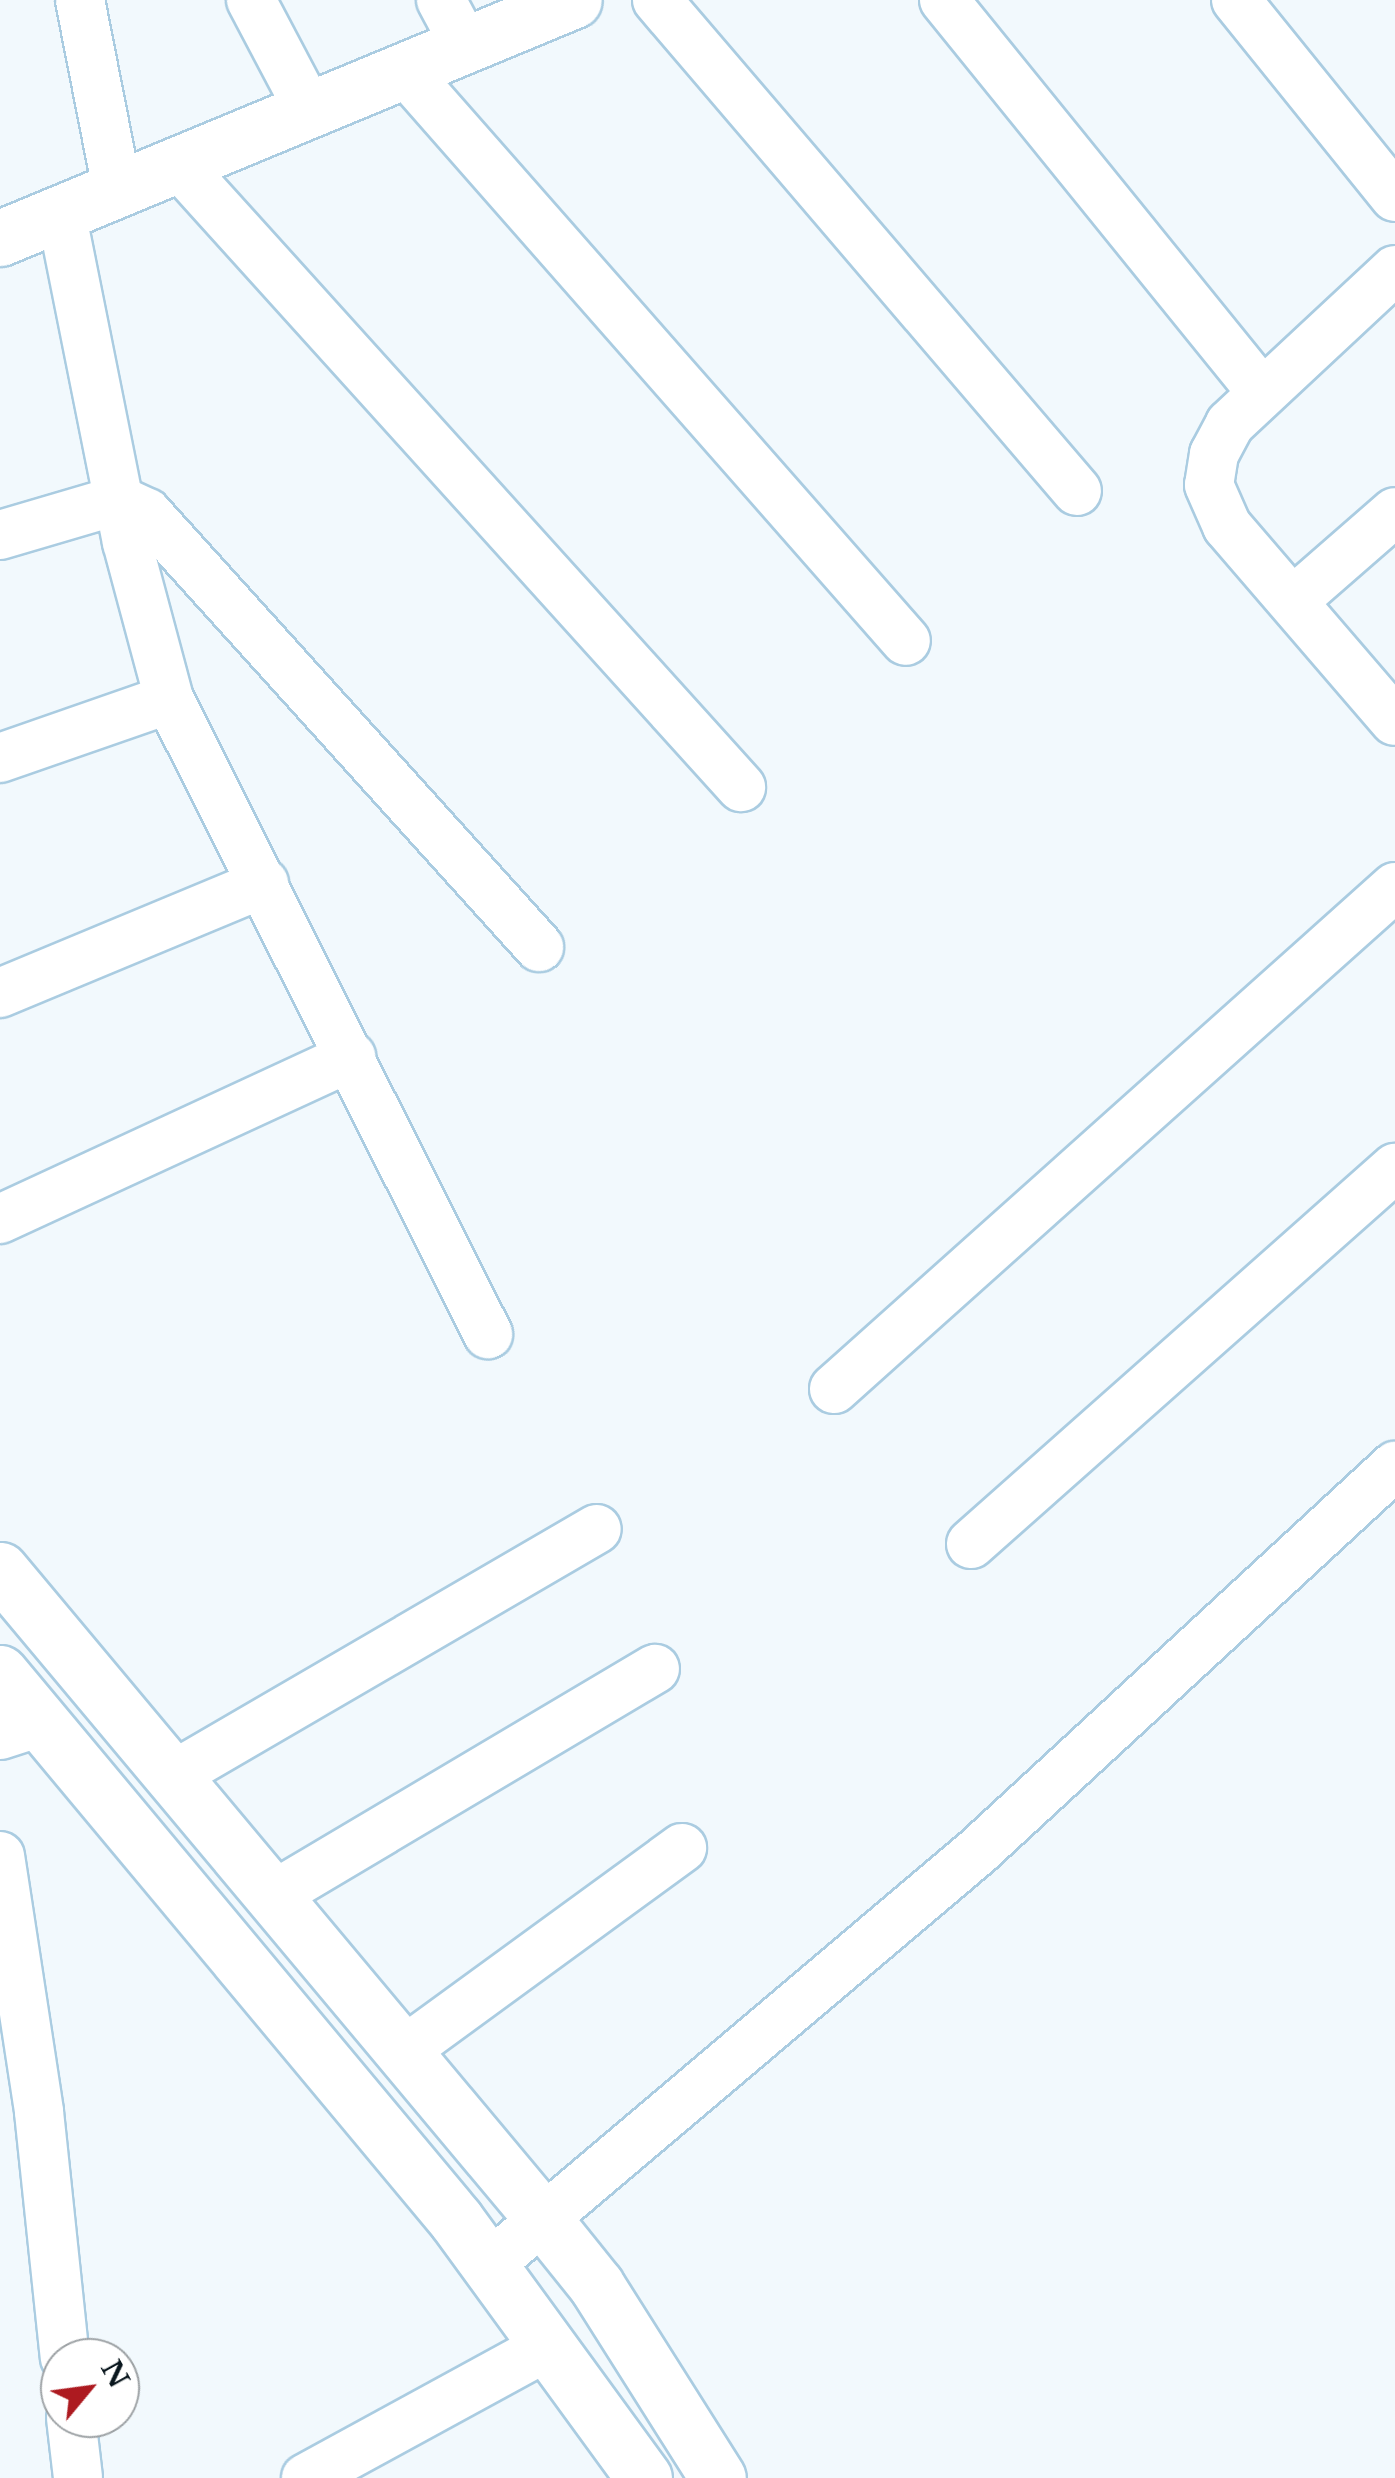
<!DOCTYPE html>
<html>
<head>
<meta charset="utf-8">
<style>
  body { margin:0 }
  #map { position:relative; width:1395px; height:2478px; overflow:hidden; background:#f2f9fd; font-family:"Libre Baskerville",serif }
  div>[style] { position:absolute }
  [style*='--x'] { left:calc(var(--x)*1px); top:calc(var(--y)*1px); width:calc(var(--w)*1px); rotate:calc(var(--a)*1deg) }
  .roads { filter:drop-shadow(2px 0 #aacce1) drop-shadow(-2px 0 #aacce1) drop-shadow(0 2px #aacce1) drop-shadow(0 -2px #aacce1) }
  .minor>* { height:48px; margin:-24px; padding:0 24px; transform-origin:24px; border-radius:24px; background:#fff }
  .tertiary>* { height:55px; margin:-27.5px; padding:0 27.5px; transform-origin:27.5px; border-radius:27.5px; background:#fff }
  span { translate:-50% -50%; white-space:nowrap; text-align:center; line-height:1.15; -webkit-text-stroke:10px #fff; paint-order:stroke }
  .north { position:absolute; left:40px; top:2338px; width:100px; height:100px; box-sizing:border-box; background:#fff; border:2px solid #9da2a5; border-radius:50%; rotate:61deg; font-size:28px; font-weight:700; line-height:40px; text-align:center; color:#0a171e }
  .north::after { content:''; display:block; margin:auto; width:35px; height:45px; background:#ad1a20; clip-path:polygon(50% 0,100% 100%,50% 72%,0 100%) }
</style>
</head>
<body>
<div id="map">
  <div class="roads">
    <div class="minor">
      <div style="--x:80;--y:0;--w:193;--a:78.9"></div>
      <div style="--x:251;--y:0;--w:124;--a:62.2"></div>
      <div style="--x:441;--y:0;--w:51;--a:61.9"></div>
      <div style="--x:657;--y:0;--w:646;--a:49.46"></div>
      <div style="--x:944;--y:0;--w:502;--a:50.98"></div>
      <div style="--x:1236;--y:0;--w:253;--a:51.1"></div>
      <div style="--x:404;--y:70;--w:760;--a:48.68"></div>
      <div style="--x:178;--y:164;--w:840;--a:47.9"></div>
      <div style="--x:61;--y:212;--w:337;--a:78.7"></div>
      <div style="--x:127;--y:542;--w:163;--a:75"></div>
      <div style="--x:169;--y:699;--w:711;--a:63.33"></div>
      <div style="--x:1395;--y:270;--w:226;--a:137"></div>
      <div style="--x:1230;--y:424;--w:34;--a:118"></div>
      <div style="--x:1214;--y:454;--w:31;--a:99"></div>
      <div style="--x:1209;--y:485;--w:45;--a:66.3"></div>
      <div style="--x:1227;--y:526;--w:257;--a:49.3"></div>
      <div style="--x:0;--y:535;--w:124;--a:-16.4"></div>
      <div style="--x:119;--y:500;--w:31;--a:25"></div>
      <div style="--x:147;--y:513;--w:585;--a:47.91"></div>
      <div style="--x:1293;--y:601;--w:135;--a:-41.1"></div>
      <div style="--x:0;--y:758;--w:179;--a:-19.2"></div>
      <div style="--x:0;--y:993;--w:286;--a:-22.6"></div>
      <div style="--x:0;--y:1219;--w:387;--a:-24.8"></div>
      <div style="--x:834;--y:1389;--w:753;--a:-41.82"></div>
      <div style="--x:971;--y:1544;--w:567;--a:-41.57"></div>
      <div style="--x:0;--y:1735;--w:43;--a:-17.6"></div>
      <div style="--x:174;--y:1775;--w:489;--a:-30.2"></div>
      <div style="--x:0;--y:1856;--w:259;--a:81.3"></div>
      <div style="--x:39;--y:2112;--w:247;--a:84"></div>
      <div style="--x:274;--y:1895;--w:443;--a:-30.7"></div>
      <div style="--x:405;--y:2050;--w:343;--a:-36.1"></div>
      <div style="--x:489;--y:2265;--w:641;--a:-40.25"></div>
      <div style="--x:978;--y:1851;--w:568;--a:-42.72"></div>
      <div style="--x:71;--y:2418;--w:60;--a:83.3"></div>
      <div style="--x:306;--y:2478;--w:278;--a:-28.6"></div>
    </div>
    <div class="tertiary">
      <div style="--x:0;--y:238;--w:621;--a:-22.52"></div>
      <div style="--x:0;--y:1570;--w:846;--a:50.08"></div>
      <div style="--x:543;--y:2219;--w:85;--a:51.2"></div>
      <div style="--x:596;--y:2285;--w:228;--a:57.7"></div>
      <div style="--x:0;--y:1673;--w:712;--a:50.18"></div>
      <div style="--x:456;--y:2220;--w:319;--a:53.9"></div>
    </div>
  </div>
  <div class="north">N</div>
</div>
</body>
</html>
